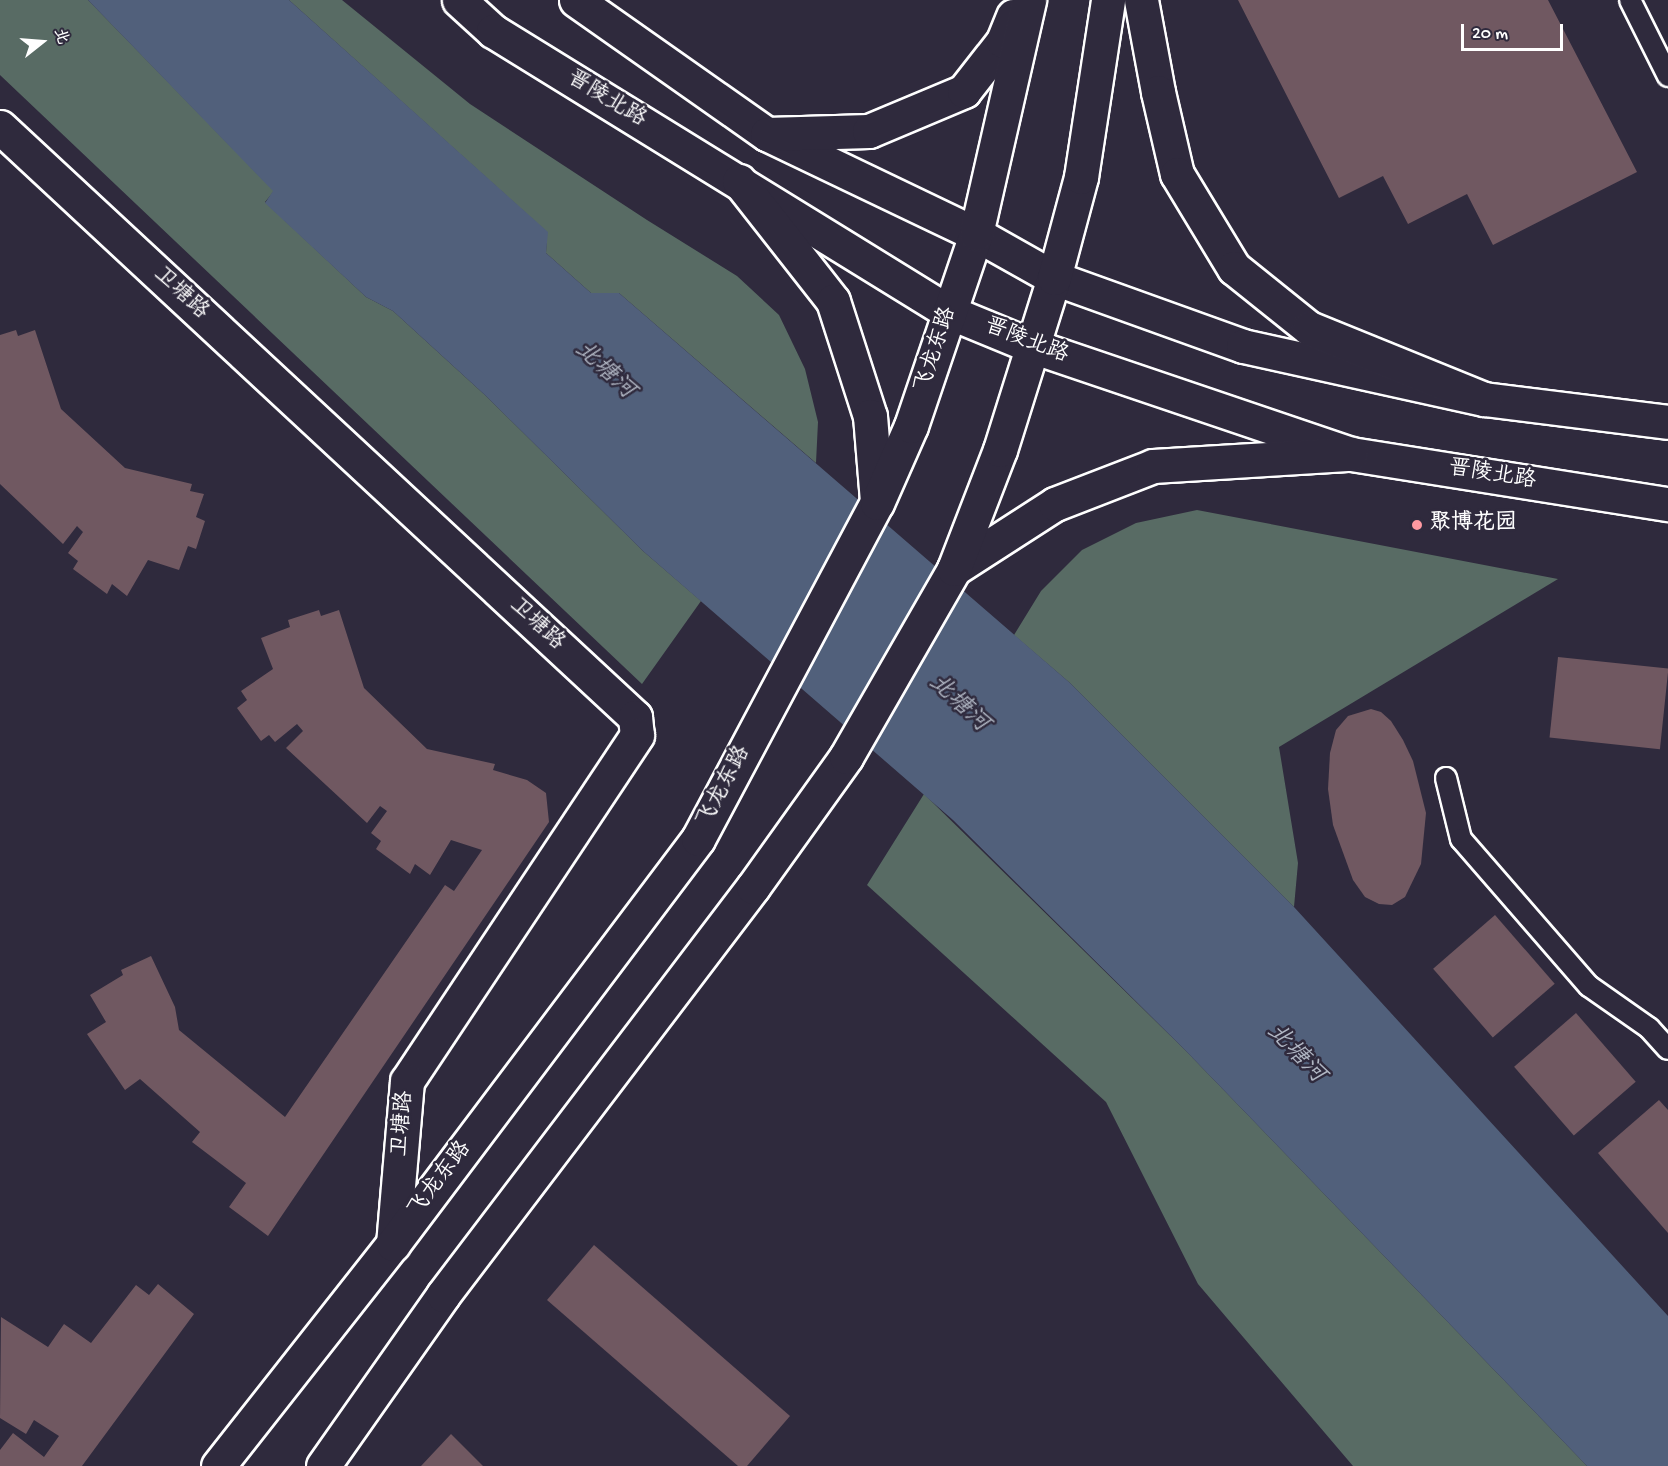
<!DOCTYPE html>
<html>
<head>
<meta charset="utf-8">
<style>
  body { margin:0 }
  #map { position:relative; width:1668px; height:1466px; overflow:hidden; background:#2f2a3d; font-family:"Gochi Hand","LXGW WenKai TC",sans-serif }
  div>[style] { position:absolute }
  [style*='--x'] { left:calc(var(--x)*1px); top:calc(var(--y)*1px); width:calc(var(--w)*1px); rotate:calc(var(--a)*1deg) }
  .green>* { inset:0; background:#586b64 }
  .water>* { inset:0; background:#51607b }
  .building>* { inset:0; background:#705861; transform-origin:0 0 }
  .roads { filter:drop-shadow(2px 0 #fff) drop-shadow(-2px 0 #fff) drop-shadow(0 2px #fff) drop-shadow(0 -2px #fff) }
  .service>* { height:20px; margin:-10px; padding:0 10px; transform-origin:10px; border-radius:10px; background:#2f2a3d }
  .minor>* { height:33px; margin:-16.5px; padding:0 16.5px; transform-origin:16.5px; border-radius:16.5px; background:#2f2a3d }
  .secondary>* { height:33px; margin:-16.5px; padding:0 16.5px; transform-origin:16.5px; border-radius:16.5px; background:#2f2a3d }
  .primary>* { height:33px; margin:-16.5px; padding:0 16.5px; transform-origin:16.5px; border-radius:16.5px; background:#2f2a3d }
  .dots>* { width:16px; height:16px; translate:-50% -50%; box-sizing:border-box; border:3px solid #2f2a3d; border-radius:50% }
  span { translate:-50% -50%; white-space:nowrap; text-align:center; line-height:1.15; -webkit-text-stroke:5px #2f2a3d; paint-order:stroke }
  .street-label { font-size:22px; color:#fff }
  .poi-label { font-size:22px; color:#fff; font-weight:700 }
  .left { translate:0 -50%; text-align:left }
  .water-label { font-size:24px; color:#b1b7c4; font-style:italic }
  .north { position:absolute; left:12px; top:12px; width:60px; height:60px; -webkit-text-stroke:4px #2f2a3d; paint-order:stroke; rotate:73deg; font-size:16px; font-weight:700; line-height:24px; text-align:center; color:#fff }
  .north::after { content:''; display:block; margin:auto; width:21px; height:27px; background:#fff; clip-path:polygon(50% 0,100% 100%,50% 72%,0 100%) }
  .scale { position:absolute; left:1461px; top:24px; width:102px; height:27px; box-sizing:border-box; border:3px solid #fff; border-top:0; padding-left:8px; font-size:18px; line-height:21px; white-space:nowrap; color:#fff; -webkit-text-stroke:4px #2f2a3d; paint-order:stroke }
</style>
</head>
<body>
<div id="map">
  <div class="green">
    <div style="clip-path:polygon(0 0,88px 0,274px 191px,265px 202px,366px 297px,393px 311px,486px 396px,643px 551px,701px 601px,642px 684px,0 75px)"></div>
    <div style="clip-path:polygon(289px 0,342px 0,470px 104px,647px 220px,737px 276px,779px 315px,805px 369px,818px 422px,816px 463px,619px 293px,591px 293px,546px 253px,547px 232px)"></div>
    <div style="clip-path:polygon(1197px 510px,1558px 579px,1279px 747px,1298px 863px,1294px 907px,1070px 683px,1014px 635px,1041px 591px,1082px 550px,1136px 523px)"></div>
    <div style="clip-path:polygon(924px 794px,1185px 1050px,1587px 1466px,1353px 1466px,1198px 1284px,1106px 1102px,867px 885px)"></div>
  </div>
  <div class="water">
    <div style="clip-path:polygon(88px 0,289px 0,548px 232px,546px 253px,591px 293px,619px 293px,1070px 683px,1294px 907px,1668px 1316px,1668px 1466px,1587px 1466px,1185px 1050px,953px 820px,643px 551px,486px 396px,393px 311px,366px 297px,265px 203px,273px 191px)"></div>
  </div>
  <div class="building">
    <div style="clip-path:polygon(1238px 0,1548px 0,1637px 172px,1493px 245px,1467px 194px,1408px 224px,1383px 176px,1339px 198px)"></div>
    <div style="clip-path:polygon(16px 330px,18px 336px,35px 330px,61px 409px,125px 468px,192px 484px,190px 491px,204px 494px,196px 517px,205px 521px,196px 549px,188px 546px,179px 570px,148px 560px,127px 596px,112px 584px,107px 594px,73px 569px,78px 561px,68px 553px,83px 532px,77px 526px,63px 544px,0 484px,0 335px)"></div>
    <div style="clip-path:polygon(319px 610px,321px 616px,339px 610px,364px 688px,427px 749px,495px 764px,493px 770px,527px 780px,546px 793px,549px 822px,268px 1236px,229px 1207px,246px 1183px,192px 1142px,200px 1132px,140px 1079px,125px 1090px,87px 1034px,106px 1022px,90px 995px,123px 975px,121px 970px,151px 956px,175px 1007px,179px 1030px,285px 1117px,445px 885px,454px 891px,482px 850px,451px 840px,430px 875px,415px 864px,410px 874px,376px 849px,381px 841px,371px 833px,387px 811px,380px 806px,367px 823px,286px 748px,303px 731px,297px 724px,275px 742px,269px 735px,261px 741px,237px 708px,247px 700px,241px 691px,273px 669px,261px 638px,290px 627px,288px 620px)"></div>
    <div style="left:1558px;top:657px;width:111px;height:81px;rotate:6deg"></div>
    <div style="clip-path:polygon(1371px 709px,1381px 712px,1391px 721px,1403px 740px,1413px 761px,1426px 813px,1421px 864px,1405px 897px,1392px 905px,1379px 904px,1365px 897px,1353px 880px,1333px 825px,1328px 789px,1330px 753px,1336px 730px,1348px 716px)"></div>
    <div style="left:1495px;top:915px;width:91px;height:82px;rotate:49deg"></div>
    <div style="left:1576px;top:1013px;width:91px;height:82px;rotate:49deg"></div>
    <div style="clip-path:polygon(1659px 1100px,1668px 1110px,1668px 1233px,1598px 1153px)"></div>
    <div style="clip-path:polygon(594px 1245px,790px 1416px,747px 1466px,738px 1466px,547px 1300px)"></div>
    <div style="clip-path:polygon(158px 1284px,194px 1314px,82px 1466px,0 1466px,0 1450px,13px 1433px,44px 1457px,59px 1436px,34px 1420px,26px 1434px,0 1418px,1px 1317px,48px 1347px,64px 1324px,91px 1343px,136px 1285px,149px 1295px)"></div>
    <div style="clip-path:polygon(451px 1434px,483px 1466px,421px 1466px)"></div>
  </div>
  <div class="roads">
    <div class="service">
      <div style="--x:1630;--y:0;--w:85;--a:63.4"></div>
      <div style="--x:1446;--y:778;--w:63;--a:76.2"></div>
      <div style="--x:1461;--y:839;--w:195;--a:49"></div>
      <div style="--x:1589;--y:986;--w:73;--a:35"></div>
      <div style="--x:1649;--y:1028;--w:28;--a:48"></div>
    </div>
    <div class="minor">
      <div style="--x:0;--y:127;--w:867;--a:42.9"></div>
      <div style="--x:635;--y:717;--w:18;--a:84"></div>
      <div style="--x:637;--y:735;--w:415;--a:123.6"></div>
      <div style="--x:407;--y:1081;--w:164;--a:94.9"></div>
    </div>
    <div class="secondary">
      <div style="--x:459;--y:0;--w:46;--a:42.4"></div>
      <div style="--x:493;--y:31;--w:536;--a:31.64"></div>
      <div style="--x:949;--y:312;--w:90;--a:22.3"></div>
      <div style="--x:1032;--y:346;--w:337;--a:18.7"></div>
      <div style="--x:1351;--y:454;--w:321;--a:9"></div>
      <div style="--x:576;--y:0;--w:233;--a:35.1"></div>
      <div style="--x:767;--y:134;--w:232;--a:25.6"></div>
      <div style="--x:976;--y:234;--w:90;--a:29.4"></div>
      <div style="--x:1054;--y:278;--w:201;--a:19.8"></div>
      <div style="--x:1243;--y:346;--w:247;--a:12.4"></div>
      <div style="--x:1484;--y:399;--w:185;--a:7.1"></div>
    </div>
    <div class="primary">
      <div style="--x:1141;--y:0;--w:94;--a:79.5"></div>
      <div style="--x:1158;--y:92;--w:84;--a:77"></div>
      <div style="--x:1177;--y:174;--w:110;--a:58.8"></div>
      <div style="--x:1234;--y:268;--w:96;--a:38.7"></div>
      <div style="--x:1309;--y:328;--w:189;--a:22.1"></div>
      <div style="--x:767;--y:134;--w:102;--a:-1.7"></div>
      <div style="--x:869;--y:131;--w:103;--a:-22.8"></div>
      <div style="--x:964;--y:91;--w:63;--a:-52"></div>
      <div style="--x:1003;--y:41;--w:27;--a:-68"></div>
      <div style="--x:739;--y:181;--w:152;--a:51.9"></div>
      <div style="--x:833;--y:301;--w:121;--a:72.2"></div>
      <div style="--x:870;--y:416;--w:85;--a:85.3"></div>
      <div style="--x:954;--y:569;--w:120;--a:-32.8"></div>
      <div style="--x:1055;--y:504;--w:105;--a:-21.2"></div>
      <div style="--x:1153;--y:466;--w:198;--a:-3.5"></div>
      <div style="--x:218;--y:1466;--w:283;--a:-51.8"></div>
      <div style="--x:393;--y:1244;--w:507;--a:-53.02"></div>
      <div style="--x:698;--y:839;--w:381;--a:-62"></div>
      <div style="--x:877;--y:503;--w:84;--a:-66.2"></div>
      <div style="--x:911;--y:426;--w:203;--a:-71.3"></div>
      <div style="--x:976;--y:234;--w:240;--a:-77.2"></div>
      <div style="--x:323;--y:1466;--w:209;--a:-54.9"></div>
      <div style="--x:443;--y:1295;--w:512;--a:-52.77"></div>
      <div style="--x:753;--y:887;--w:160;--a:-54.4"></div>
      <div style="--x:846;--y:757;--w:217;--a:-60.1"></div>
      <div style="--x:954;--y:569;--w:128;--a:-68.9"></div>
      <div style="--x:1000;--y:450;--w:180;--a:-72.6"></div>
      <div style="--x:1054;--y:278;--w:105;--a:-75"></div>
      <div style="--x:1081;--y:177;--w:179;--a:-81.3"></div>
    </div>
  </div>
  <div class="dots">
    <div style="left:1417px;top:525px;background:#ff9aa2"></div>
  </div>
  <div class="street-label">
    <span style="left:606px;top:100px;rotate:31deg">晋陵北路</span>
    <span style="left:180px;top:294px;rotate:43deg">卫塘路</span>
    <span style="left:1026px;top:342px;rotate:21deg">晋陵北路</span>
    <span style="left:937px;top:350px;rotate:-72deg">飞龙东路</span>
    <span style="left:1492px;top:476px;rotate:9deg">晋陵北路</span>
    <span style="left:536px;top:625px;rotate:43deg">卫塘路</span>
    <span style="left:725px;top:787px;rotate:-62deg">飞龙东路</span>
    <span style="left:404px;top:1124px;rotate:-85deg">卫塘路</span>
    <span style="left:441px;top:1180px;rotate:-53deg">飞龙东路</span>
  </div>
  <div class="poi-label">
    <span class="left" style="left:1429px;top:525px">聚博花园</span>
  </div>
  <div class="water-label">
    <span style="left:604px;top:371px;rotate:43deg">北塘河</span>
    <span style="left:958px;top:704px;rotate:43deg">北塘河</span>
    <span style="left:1295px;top:1054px;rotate:46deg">北塘河</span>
  </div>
  <div class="north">北</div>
  <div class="scale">20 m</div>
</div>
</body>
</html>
